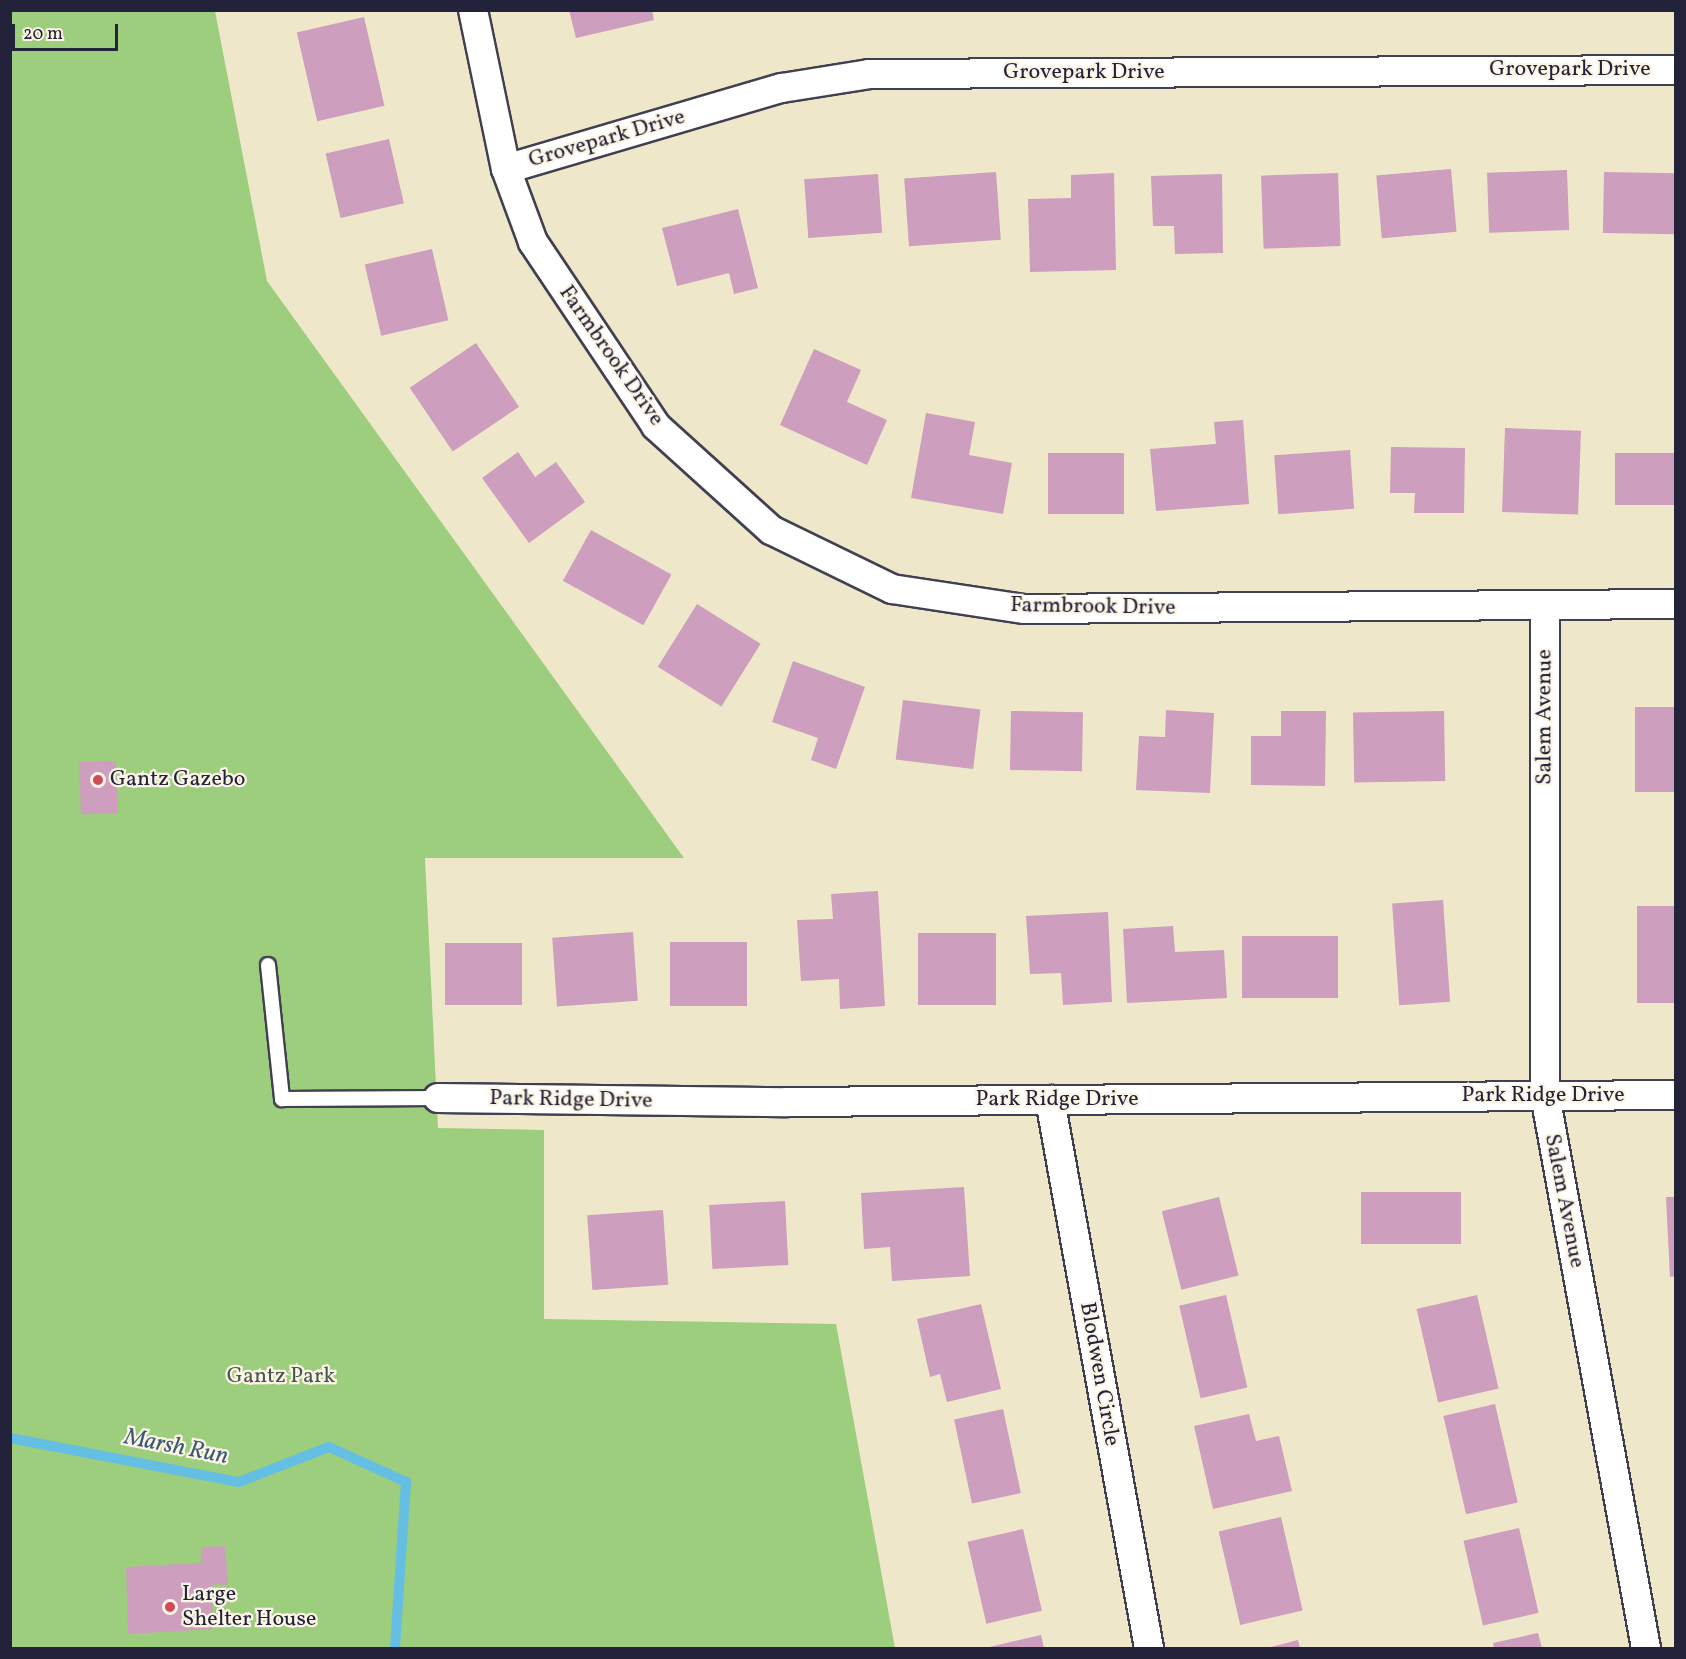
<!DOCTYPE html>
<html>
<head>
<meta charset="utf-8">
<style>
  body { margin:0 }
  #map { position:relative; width:1686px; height:1659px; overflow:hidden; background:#eee7ca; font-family:Vollkorn,serif }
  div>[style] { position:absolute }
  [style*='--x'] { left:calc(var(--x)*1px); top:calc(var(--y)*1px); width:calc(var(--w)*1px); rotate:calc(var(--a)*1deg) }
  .green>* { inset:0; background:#9cce7d }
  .stream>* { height:10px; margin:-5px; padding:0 5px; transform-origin:5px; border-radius:5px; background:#64bfe2 }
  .building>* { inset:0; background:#cd9ebd; transform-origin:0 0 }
  .roads { filter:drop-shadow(2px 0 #414050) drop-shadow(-2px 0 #414050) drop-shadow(0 2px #414050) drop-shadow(0 -2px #414050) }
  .service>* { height:14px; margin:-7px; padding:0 7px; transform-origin:7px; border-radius:7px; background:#fff }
  .minor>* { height:28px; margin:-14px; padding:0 14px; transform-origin:14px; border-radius:14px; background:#fff }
  .dots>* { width:16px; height:16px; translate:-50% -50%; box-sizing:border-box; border:3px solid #fcf5e5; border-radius:50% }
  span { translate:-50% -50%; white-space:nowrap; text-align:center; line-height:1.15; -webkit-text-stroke:4.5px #fcf5e5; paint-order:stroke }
  .street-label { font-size:22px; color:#22223b }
  .poi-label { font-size:22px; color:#22223b }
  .left { translate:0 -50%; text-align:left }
  .park-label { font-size:22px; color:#47564f }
  .water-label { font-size:24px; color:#395975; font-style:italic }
  .frame { position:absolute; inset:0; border:12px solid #22223b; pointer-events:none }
  .scale { position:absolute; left:12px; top:24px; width:106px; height:27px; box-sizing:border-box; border:3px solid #22223b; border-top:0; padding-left:8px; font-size:18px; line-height:21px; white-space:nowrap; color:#22223b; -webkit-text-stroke:4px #fcf5e5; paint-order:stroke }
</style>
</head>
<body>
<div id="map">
  <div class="green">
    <div style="clip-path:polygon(11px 11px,215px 11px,267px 281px,684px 858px,425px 858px,438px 1128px,544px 1130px,544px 1319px,836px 1324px,895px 1648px,11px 1648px)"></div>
  </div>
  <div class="stream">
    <div style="--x:10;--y:1438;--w:233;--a:10.9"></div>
    <div style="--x:239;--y:1482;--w:97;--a:-21.3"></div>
    <div style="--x:329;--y:1447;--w:85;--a:24.4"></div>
    <div style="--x:406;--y:1482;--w:166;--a:93.8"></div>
  </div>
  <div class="building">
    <div style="clip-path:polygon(569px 10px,652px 10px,654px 20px,576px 38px)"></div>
    <div style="left:364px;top:17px;width:91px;height:69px;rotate:77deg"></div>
    <div style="left:389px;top:139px;width:66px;height:65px;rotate:77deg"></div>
    <div style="left:1451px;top:169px;width:63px;height:75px;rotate:85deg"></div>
    <div style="left:1567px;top:170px;width:60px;height:80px;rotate:88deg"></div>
    <div style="left:996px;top:172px;width:68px;height:92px;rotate:86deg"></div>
    <div style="left:1604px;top:172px;width:72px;height:61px;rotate:1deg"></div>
    <div style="clip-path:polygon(1114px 173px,1116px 270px,1030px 272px,1028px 199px,1071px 198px,1071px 175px)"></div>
    <div style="left:1338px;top:173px;width:73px;height:77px;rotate:88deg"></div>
    <div style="left:878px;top:174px;width:59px;height:74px;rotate:86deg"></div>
    <div style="clip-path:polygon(1222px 174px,1223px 253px,1175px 254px,1174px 226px,1153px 226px,1151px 176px)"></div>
    <div style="clip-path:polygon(738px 209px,758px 288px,734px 294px,729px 273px,677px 286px,662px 228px)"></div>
    <div style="left:432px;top:249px;width:73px;height:69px;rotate:77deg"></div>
    <div style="left:476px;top:343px;width:77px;height:80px;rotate:56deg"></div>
    <div style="clip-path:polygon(814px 349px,861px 370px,847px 402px,887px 420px,867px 465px,780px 425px)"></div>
    <div style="clip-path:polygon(926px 413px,975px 422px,969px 455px,1012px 463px,1003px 514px,911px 498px)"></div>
    <div style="clip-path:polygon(1243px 420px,1249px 504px,1156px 511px,1150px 449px,1216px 444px,1214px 422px)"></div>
    <div style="left:1505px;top:428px;width:76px;height:84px;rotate:2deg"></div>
    <div style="clip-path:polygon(1391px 447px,1465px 448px,1464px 513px,1414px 513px,1415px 493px,1390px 493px)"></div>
    <div style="left:1350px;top:450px;width:59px;height:76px;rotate:86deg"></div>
    <div style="clip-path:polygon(518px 452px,535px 477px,556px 462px,585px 502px,529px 543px,482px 478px)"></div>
    <div style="left:1048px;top:453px;width:76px;height:61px"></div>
    <div style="left:1676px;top:453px;width:52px;height:61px;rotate:90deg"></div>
    <div style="left:591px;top:530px;width:92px;height:58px;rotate:29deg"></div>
    <div style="left:697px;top:604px;width:75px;height:74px;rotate:32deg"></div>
    <div style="clip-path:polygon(793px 661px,865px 687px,836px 769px,811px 760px,818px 738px,772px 722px)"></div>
    <div style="left:903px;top:700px;width:78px;height:60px;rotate:7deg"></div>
    <div style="left:1676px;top:707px;width:85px;height:41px;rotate:90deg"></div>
    <div style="clip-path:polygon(1166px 710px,1214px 713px,1210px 793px,1136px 790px,1139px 736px,1165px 737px)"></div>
    <div style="left:1011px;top:711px;width:72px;height:59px;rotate:1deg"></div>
    <div style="clip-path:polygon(1281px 711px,1326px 711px,1325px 786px,1251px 785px,1251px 736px,1281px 736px)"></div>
    <div style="left:1444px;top:711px;width:70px;height:91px;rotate:89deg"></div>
    <div style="left:116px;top:761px;width:52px;height:37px;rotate:88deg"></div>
    <div style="clip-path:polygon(878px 891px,885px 1006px,840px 1009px,839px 979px,801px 981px,797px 920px,833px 919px,831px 894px)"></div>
    <div style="left:1443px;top:900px;width:102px;height:51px;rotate:86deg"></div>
    <div style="left:1676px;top:906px;width:97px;height:39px;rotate:90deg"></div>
    <div style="clip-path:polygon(1108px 912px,1112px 1002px,1063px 1005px,1061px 973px,1030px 974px,1026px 916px)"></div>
    <div style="clip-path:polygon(1173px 926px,1175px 952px,1224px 950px,1227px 998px,1127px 1003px,1123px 929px)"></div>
    <div style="left:633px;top:932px;width:69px;height:81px;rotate:86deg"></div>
    <div style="left:918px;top:933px;width:78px;height:72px"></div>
    <div style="left:1242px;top:936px;width:96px;height:62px"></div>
    <div style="left:670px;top:942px;width:77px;height:64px"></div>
    <div style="left:445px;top:943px;width:77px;height:62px"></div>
    <div style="clip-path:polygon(964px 1187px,970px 1276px,892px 1281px,890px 1247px,864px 1249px,861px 1193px)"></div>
    <div style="left:1361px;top:1192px;width:100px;height:52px"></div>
    <div style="left:1219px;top:1197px;width:81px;height:59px;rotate:76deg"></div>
    <div style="clip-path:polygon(1666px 1197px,1676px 1197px,1676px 1276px,1670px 1277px)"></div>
    <div style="left:785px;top:1201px;width:64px;height:76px;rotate:87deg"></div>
    <div style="left:663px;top:1210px;width:75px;height:76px;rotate:86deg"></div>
    <div style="left:1226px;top:1295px;width:95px;height:48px;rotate:77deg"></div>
    <div style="left:1477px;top:1295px;width:96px;height:62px;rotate:77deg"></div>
    <div style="clip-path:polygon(981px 1304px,1001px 1389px,947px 1402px,940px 1374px,930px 1377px,917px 1319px)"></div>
    <div style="left:1495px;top:1404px;width:101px;height:53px;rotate:77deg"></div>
    <div style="left:1003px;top:1409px;width:86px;height:50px;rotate:78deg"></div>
    <div style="clip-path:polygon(1249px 1414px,1256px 1441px,1279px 1436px,1292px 1491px,1213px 1509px,1194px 1426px)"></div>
    <div style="left:1281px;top:1517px;width:96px;height:64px;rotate:77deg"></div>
    <div style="left:1519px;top:1528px;width:87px;height:57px;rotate:77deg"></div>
    <div style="left:1023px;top:1529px;width:84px;height:57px;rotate:77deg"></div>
    <div style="clip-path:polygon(225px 1546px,228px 1585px,213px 1584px,212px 1629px,128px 1634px,126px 1567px,201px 1563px,202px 1547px)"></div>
    <div style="clip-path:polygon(1538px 1633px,1542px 1648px,1494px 1648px,1493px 1643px)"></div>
    <div style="clip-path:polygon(1041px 1635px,1044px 1648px,985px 1648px)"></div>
    <div style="clip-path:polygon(1298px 1640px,1300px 1648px,1267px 1648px)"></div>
  </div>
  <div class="roads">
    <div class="service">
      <div style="--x:268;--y:965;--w:135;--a:84"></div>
      <div style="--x:282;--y:1099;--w:156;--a:-0.4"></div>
    </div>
    <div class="minor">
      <div style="--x:473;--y:10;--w:162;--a:78.3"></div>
      <div style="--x:506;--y:169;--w:78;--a:69.7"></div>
      <div style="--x:533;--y:242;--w:221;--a:56.2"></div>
      <div style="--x:656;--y:426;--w:155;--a:42.1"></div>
      <div style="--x:771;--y:530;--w:135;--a:26"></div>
      <div style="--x:892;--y:589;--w:134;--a:8.6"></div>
      <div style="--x:1025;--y:609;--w:651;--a:-0.44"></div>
      <div style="--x:506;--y:169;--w:288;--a:-16.4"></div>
      <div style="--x:782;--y:88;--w:88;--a:-9.1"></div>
      <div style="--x:869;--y:74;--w:807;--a:-0.28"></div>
      <div style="--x:1545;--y:605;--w:490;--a:90"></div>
      <div style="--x:1545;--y:1095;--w:562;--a:79.65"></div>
      <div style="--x:438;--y:1098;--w:349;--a:0.7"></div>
      <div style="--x:787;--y:1102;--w:889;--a:-0.45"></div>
      <div style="--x:1050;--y:1100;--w:557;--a:79.76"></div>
    </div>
  </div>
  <div class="dots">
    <div style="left:98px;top:780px;background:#d1495b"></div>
    <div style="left:170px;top:1607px;background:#d1495b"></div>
  </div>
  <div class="street-label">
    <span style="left:1570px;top:70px">Grovepark Drive</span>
    <span style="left:1084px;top:73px">Grovepark Drive</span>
    <span style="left:607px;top:139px;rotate:-16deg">Grovepark Drive</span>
    <span style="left:611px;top:356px;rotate:55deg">Farmbrook Drive</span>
    <span style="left:1093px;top:607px;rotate:1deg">Farmbrook Drive</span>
    <span style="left:1545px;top:717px;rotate:-90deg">Salem Avenue</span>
    <span style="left:1543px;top:1096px">Park Ridge Drive</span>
    <span style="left:571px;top:1100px;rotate:1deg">Park Ridge Drive</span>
    <span style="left:1057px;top:1100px">Park Ridge Drive</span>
    <span style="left:1564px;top:1201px;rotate:79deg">Salem Avenue</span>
    <span style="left:1099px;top:1374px;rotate:80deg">Blodwen Circle</span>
  </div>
  <div class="poi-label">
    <span class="left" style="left:110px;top:780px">Gantz Gazebo</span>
    <span class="left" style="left:182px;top:1607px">Large<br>Shelter House</span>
  </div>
  <div class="park-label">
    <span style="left:281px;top:1377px">Gantz Park</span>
  </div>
  <div class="water-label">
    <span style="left:176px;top:1448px;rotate:11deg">Marsh Run</span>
  </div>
  <div class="frame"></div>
  <div class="scale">20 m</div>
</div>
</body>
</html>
